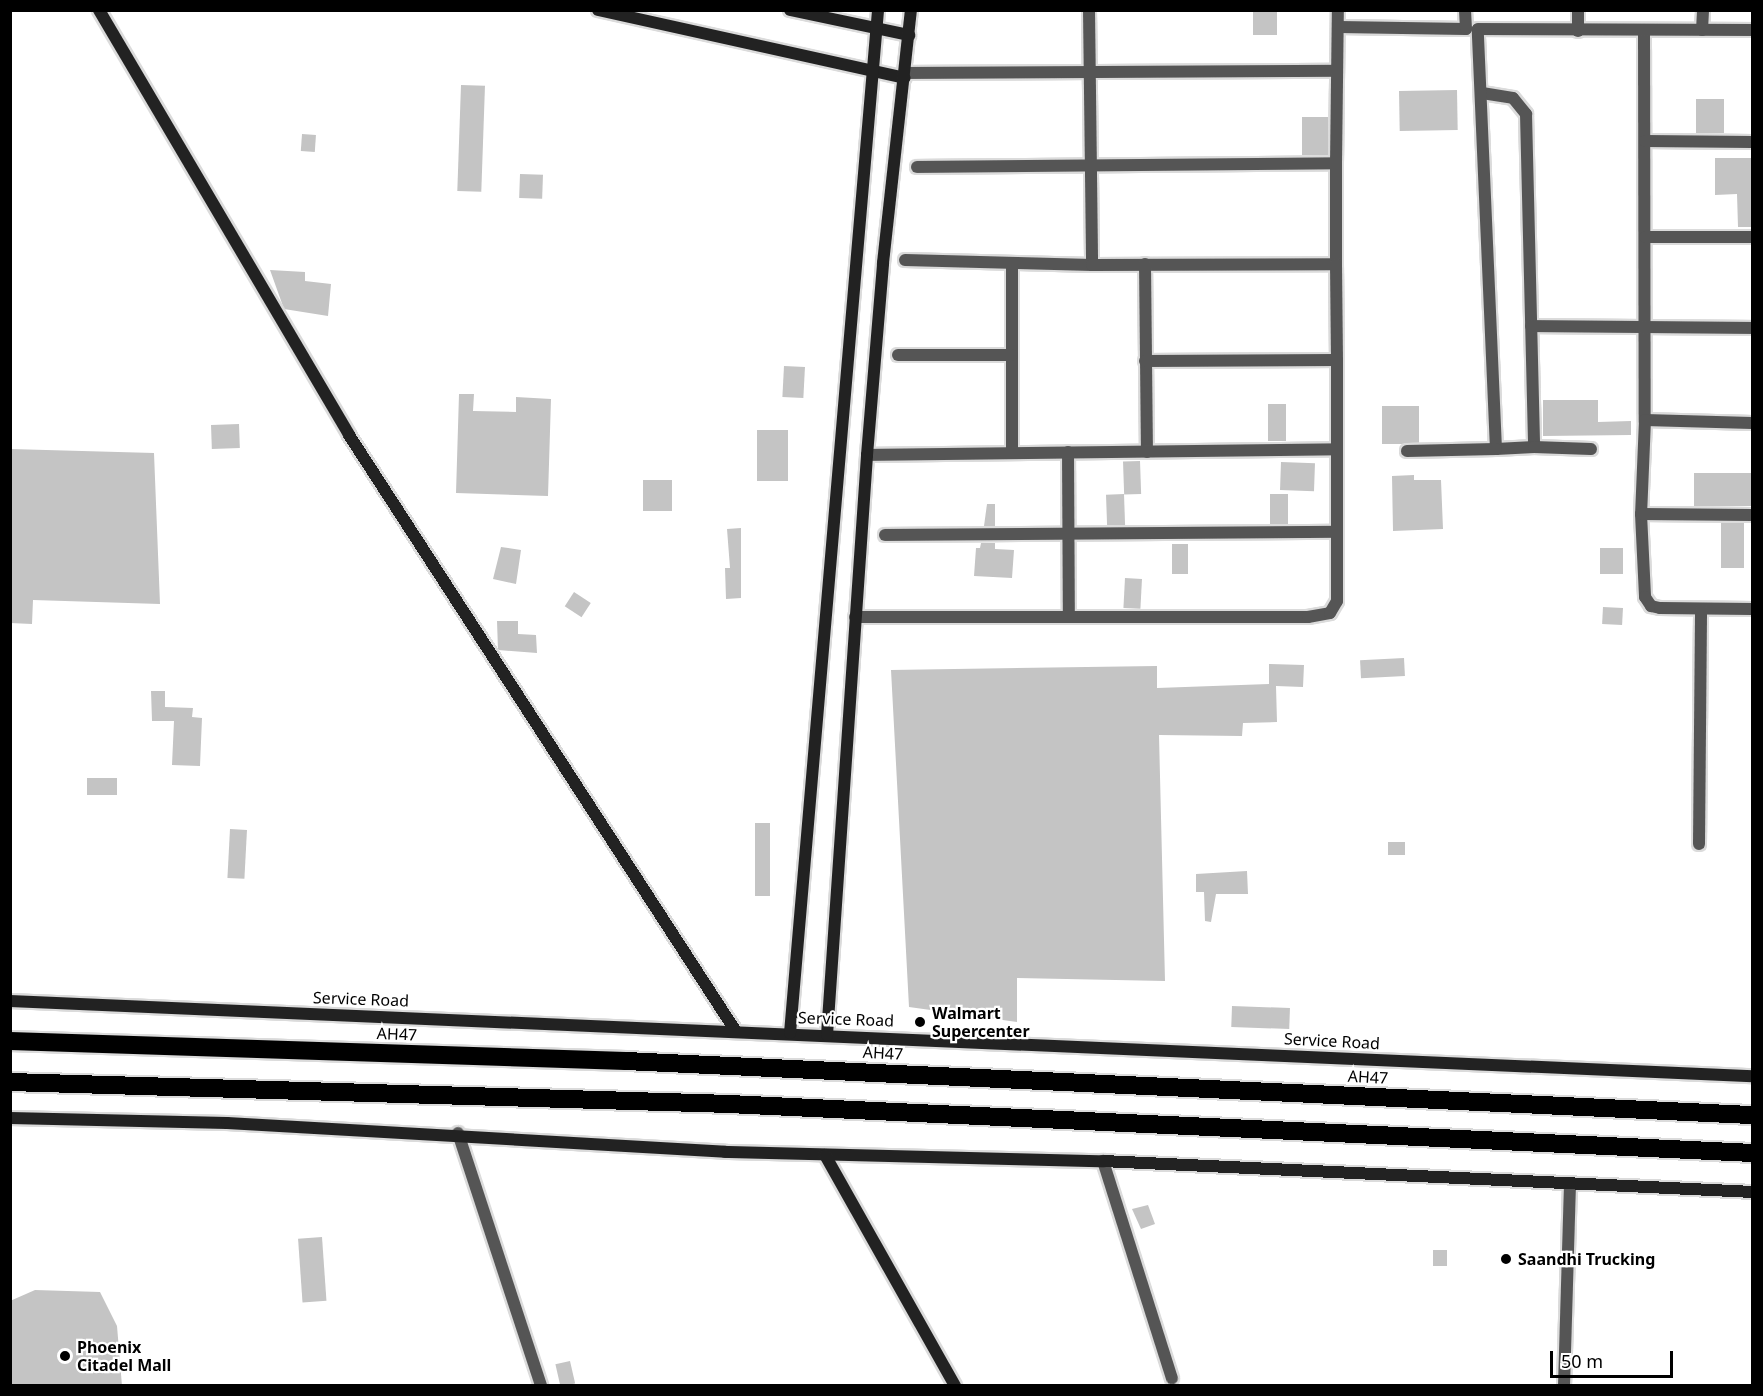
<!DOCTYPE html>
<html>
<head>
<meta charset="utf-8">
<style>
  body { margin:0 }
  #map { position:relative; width:1763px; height:1396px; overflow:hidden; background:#fff; font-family:"Noto Sans",sans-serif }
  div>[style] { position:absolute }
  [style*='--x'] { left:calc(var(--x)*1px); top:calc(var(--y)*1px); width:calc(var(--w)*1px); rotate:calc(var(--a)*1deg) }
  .building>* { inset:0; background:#c4c4c4; transform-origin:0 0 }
  .roads { filter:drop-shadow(2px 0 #dbdbdb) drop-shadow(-2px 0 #dbdbdb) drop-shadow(0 2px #dbdbdb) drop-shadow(0 -2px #dbdbdb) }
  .street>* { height:12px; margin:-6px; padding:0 6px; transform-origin:6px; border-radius:6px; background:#555 }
  .secondary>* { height:12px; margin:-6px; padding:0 6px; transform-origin:6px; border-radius:6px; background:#222 }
  .highway>* { height:18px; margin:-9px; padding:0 9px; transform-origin:9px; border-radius:9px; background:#000 }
  .dots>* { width:16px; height:16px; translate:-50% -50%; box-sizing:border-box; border:3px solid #fff; border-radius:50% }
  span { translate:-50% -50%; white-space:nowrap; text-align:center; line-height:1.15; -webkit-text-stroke:4.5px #fff; paint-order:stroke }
  .street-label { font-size:16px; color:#000 }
  .poi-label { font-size:16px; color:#000; font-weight:700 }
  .left { translate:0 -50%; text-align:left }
  .frame { position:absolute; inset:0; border:12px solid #000; pointer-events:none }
  .scale { position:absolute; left:1550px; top:1351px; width:123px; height:27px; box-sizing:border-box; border:3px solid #000; border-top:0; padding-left:8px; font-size:18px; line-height:21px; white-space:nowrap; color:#000; -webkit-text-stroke:4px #fff; paint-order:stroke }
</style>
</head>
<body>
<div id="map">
  <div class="building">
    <div style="left:1253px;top:10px;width:24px;height:25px"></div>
    <div style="left:461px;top:85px;width:24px;height:106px;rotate:2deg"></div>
    <div style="left:1457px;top:90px;width:40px;height:58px;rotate:89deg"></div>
    <div style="left:1696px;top:99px;width:28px;height:34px"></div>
    <div style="left:1302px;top:117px;width:26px;height:38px"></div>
    <div style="left:302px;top:134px;width:14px;height:17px;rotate:4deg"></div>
    <div style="clip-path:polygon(1715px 158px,1752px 158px,1752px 227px,1738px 227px,1737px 194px,1715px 195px)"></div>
    <div style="left:520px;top:174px;width:23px;height:24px;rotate:2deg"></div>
    <div style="clip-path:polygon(270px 270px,305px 272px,305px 281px,331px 284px,328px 316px,284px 309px)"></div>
    <div style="left:784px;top:366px;width:21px;height:31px;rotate:3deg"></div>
    <div style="clip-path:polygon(459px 394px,474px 394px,473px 411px,516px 412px,516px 397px,551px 399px,548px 496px,456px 493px)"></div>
    <div style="clip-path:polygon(1543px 400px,1598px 400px,1598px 422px,1631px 421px,1631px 435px,1543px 436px)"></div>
    <div style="left:1268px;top:404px;width:18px;height:37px"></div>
    <div style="left:1382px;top:406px;width:37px;height:38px"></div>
    <div style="left:239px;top:424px;width:24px;height:28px;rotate:88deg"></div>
    <div style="left:757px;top:430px;width:31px;height:51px"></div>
    <div style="clip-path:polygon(10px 449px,154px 453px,160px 604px,33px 600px,32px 624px,10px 623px)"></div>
    <div style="left:1140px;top:461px;width:33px;height:17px;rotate:88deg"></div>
    <div style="left:1281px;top:462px;width:34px;height:28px;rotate:2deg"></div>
    <div style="left:1694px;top:473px;width:58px;height:33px"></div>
    <div style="clip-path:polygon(1414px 475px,1414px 480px,1441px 480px,1443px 529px,1393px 531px,1392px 476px)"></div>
    <div style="left:643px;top:480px;width:29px;height:31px"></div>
    <div style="left:1124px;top:494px;width:31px;height:18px;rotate:88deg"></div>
    <div style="left:1270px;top:494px;width:18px;height:30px"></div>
    <div style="clip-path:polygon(987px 504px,995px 504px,995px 526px,984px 526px)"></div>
    <div style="left:1721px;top:523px;width:23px;height:45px"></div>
    <div style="clip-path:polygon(741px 528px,741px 598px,726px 599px,725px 568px,730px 568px,727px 529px)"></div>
    <div style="clip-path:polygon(981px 543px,995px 543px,995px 549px,1014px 550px,1012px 578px,974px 576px,976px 548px,980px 548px)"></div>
    <div style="left:1172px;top:544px;width:16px;height:30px"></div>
    <div style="clip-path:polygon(501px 547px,521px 550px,516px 584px,493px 579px)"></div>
    <div style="left:1600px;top:548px;width:23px;height:26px"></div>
    <div style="left:1125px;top:578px;width:17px;height:30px;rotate:3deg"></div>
    <div style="left:574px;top:592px;width:20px;height:17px;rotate:33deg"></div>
    <div style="left:1603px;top:607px;width:20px;height:17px;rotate:3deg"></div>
    <div style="clip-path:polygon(497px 621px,518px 621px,518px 634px,536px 635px,537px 653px,498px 650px)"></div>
    <div style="left:1404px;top:658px;width:18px;height:44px;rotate:87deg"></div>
    <div style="clip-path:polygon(1269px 664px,1304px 665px,1303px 687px,1276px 686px,1277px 722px,1243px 723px,1242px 736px,1159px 735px,1165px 981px,1017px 978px,1017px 1022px,909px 1007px,891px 670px,1157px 666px,1157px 688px,1269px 684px)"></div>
    <div style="clip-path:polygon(151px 691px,165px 691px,165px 707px,193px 708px,192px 717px,202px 718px,200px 766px,172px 765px,174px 721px,152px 721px)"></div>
    <div style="left:87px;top:778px;width:30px;height:17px"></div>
    <div style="left:755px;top:823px;width:15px;height:73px"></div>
    <div style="left:230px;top:829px;width:17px;height:49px;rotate:3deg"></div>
    <div style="left:1388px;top:842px;width:17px;height:13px"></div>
    <div style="clip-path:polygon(1247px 871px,1248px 894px,1216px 894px,1211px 922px,1205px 921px,1204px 892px,1196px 892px,1196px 874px)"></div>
    <div style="left:1232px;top:1006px;width:58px;height:21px;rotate:2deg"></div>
    <div style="clip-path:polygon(1148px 1205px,1155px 1224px,1141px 1229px,1132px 1209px)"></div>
    <div style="left:322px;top:1237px;width:64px;height:24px;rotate:86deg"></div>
    <div style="left:1433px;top:1250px;width:14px;height:16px"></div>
    <div style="clip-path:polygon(35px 1290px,100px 1292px,117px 1326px,122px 1386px,10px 1386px,10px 1301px)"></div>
    <div style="left:570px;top:1361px;width:23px;height:15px;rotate:77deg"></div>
  </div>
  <div class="roads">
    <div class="street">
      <div style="--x:1089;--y:10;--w:255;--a:89.3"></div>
      <div style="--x:1339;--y:27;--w:127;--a:0.9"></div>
      <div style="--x:1466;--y:29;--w:19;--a:-93"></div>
      <div style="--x:1644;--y:30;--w:390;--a:89.9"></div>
      <div style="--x:1645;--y:420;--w:107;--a:1.6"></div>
      <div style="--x:1702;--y:30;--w:20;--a:-87"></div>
      <div style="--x:1578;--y:31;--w:21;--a:-90"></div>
      <div style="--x:905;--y:73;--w:432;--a:-0.3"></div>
      <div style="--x:1482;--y:93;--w:31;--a:9"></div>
      <div style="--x:1513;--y:98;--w:21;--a:51"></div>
      <div style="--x:1526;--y:114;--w:333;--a:88.6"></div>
      <div style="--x:1534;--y:447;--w:38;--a:177"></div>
      <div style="--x:1496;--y:449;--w:420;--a:-92.5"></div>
      <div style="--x:1478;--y:29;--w:274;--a:0.2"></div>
      <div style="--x:1645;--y:141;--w:107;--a:0.5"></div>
      <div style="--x:917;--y:167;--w:419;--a:-0.5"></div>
      <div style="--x:1336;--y:163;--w:153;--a:-89.3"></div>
      <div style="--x:1645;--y:237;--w:107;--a:0"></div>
      <div style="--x:905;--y:260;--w:187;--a:1.5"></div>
      <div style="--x:1092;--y:265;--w:244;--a:-0.2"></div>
      <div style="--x:1336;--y:264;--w:101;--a:-90"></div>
      <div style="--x:1012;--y:263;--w:190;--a:90"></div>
      <div style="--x:1145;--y:264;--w:188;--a:89.4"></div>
      <div style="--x:1531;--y:326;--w:221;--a:0.5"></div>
      <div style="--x:898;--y:355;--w:114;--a:0"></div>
      <div style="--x:1145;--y:361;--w:192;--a:-0.3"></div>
      <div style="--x:1337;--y:360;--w:96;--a:-90.6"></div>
      <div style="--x:1645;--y:420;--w:94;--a:92.4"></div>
      <div style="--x:1641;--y:514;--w:83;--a:87.2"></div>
      <div style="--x:1645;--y:597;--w:11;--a:56"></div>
      <div style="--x:1651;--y:606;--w:9;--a:13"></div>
      <div style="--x:1660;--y:608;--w:92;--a:0.6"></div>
      <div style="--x:1534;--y:447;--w:57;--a:2"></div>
      <div style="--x:1407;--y:451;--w:89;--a:-1.3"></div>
      <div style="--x:1068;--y:452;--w:165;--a:89.7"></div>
      <div style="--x:867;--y:455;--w:469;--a:-0.7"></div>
      <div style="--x:1641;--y:514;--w:111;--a:0.5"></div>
      <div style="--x:885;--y:535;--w:451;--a:-0.4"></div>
      <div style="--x:855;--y:617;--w:453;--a:0"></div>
      <div style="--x:1308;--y:617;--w:22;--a:-10"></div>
      <div style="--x:1330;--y:613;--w:14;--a:-60"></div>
      <div style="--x:1337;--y:601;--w:241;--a:-90"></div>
      <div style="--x:1699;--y:844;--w:234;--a:-89.5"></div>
      <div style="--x:458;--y:1133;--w:266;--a:71.8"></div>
      <div style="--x:1103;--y:1161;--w:228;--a:72.4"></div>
      <div style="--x:1564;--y:1386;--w:202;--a:-88.3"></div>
    </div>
    <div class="secondary">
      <div style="--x:99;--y:10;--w:493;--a:59.5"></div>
      <div style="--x:349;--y:435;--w:709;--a:57.03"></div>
      <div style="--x:598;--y:10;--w:314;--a:12.5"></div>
      <div style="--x:790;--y:10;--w:122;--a:11.9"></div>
      <div style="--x:10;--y:1001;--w:1744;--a:2.47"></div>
      <div style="--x:790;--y:1033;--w:1027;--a:-85.08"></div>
      <div style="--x:827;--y:1035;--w:581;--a:-86.05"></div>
      <div style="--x:867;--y:455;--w:193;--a:-85.2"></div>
      <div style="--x:883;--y:263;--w:255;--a:-83.7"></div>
      <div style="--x:10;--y:1118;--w:217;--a:1.3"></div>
      <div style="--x:227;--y:1123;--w:499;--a:3.3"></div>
      <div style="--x:725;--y:1152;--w:378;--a:1.4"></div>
      <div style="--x:1103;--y:1161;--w:650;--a:2.73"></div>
      <div style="--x:825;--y:1155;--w:265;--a:60.6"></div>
    </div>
    <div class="highway">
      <div style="--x:10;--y:1041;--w:616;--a:1.86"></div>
      <div style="--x:626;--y:1061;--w:1127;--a:2.75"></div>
      <div style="--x:10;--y:1082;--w:719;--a:1.75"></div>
      <div style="--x:729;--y:1104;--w:1024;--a:2.74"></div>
    </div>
  </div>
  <div class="dots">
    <div style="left:920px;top:1022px;background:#000"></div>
    <div style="left:1506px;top:1259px;background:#000"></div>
    <div style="left:65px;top:1356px;background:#000"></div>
  </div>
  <div class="street-label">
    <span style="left:361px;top:999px;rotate:2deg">Service Road</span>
    <span style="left:846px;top:1019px;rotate:2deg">Service Road</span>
    <span style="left:397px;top:1034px;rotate:2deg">AH47</span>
    <span style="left:1332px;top:1041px;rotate:3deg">Service Road</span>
    <span style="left:883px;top:1053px;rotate:3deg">AH47</span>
    <span style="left:1368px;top:1077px;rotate:3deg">AH47</span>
  </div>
  <div class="poi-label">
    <span class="left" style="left:932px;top:1022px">Walmart<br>Supercenter</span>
    <span class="left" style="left:1518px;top:1259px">Saandhi Trucking</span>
    <span class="left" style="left:77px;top:1356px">Phoenix<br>Citadel Mall</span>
  </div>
  <div class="frame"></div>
  <div class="scale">50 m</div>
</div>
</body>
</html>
